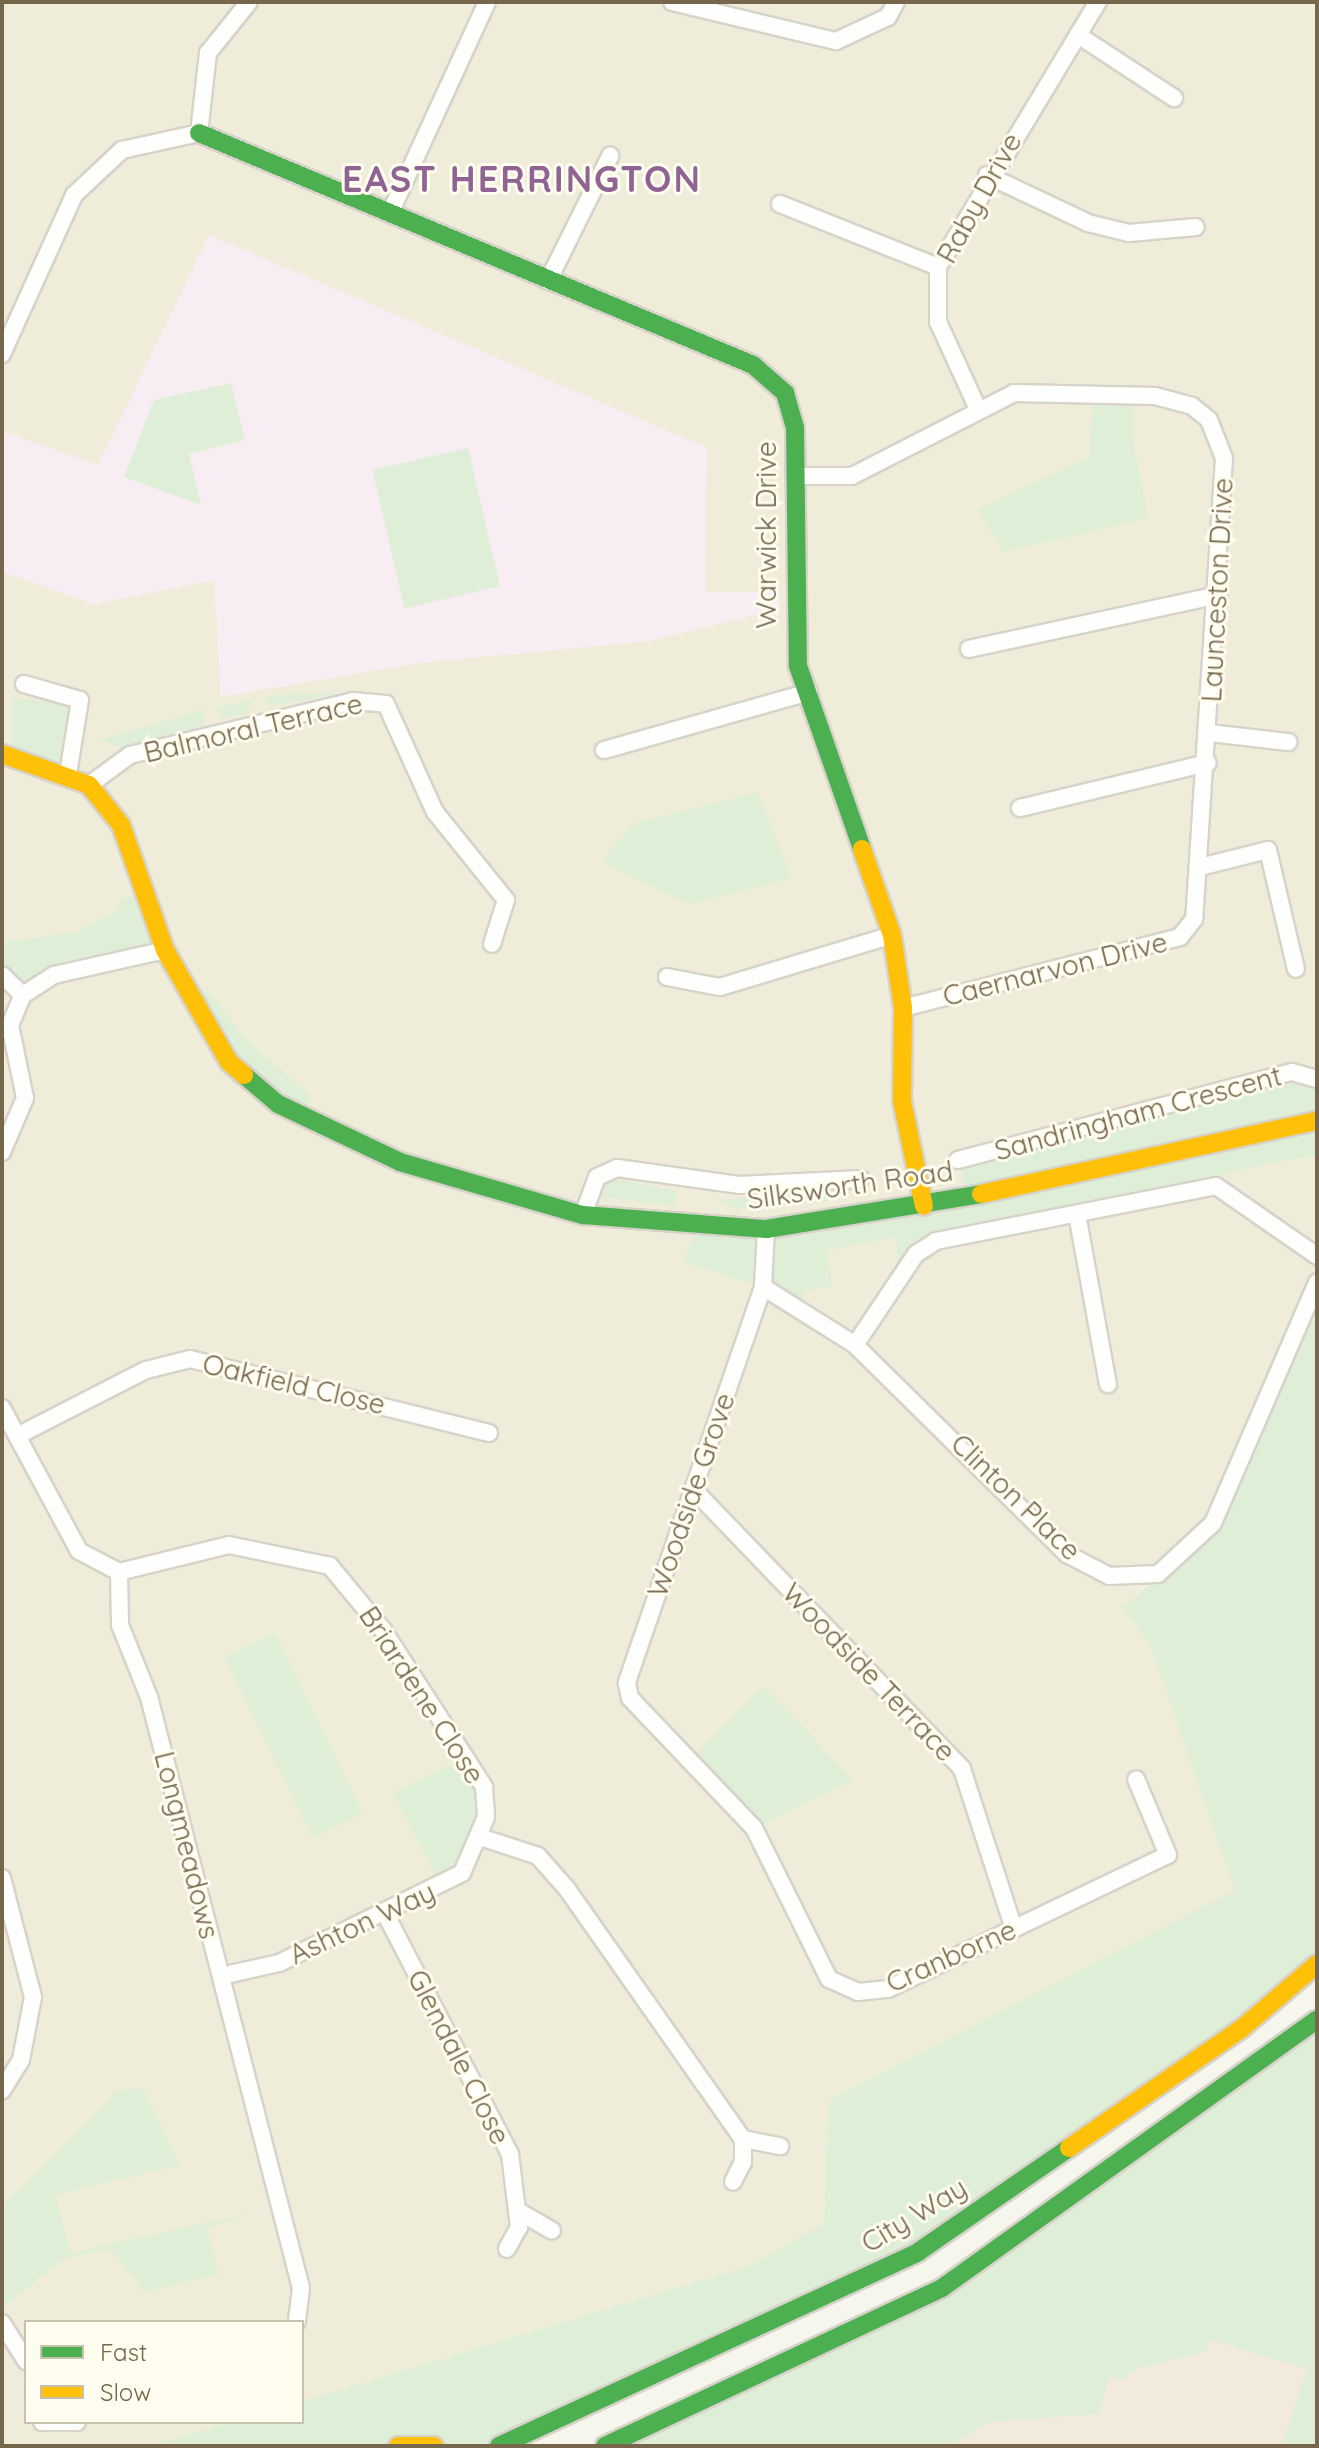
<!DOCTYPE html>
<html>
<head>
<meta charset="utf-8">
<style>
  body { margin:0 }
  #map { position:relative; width:1319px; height:2448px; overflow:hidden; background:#f7f6ec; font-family:Quicksand,sans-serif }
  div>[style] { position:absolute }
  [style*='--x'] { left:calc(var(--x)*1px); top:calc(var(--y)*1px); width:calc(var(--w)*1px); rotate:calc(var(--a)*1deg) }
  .residential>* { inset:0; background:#f0ecda }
  .commercial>* { inset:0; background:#f2eada }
  .education>* { inset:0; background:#f7edf3 }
  .green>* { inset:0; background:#dfefd7; transform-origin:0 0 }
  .roads { filter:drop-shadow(2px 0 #d7d3ca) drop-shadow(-2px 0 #d7d3ca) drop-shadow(0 2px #d7d3ca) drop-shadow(0 -2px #d7d3ca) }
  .street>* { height:16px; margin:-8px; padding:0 8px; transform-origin:8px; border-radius:8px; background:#fefefc }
  .fast>* { height:18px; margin:-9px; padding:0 9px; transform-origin:9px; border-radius:9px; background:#4caf50 }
  .slow>* { height:18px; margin:-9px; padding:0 9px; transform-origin:9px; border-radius:9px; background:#ffc107 }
  span { translate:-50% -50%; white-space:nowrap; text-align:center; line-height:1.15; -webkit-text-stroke:6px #fffdef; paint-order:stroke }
  .street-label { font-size:28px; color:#76664c }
  .district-label { font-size:36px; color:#8f6492; font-weight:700; letter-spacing:2px }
  .frame { position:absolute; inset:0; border:4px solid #76664c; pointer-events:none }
  .legend { position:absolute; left:24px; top:2320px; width:280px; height:104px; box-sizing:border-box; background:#fffdef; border:2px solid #c8c1ae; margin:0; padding:10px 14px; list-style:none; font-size:24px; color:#76664c }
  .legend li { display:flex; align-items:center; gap:16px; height:40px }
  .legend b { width:40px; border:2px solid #c8c1ae }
</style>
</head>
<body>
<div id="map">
  <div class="residential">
    <div style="clip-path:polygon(2px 2px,1317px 2px,1317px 1283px,1213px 1523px,1121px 1608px,1149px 1642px,1236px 1890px,828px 2101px,824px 2223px,749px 2266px,302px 2401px,302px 2322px,26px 2322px,26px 2422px,231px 2422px,150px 2446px,2px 2446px)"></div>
  </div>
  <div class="commercial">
    <div style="clip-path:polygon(1317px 2139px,1317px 2446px,771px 2446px)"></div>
  </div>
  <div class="education">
    <div style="clip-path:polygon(209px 235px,707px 448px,705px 592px,779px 592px,780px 609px,650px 641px,418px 663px,221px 697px,214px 580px,94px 604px,2px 572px,2px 431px,98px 465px)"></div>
  </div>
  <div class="green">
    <div style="clip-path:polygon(231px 383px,245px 440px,189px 454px,201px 505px,124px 477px,154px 400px)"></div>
    <div style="clip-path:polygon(1093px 395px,1133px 396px,1133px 441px,1148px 518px,1003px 552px,978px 509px,1089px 457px)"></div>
    <div style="left:468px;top:448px;width:142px;height:98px;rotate:77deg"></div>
    <div style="clip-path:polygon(338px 693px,272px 706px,263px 697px,277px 695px)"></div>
    <div style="clip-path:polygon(13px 698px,69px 704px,68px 774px,12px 756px)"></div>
    <div style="clip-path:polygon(252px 700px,246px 714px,219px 719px,217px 707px)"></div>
    <div style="clip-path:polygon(204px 709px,203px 726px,122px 748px,100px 740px)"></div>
    <div style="clip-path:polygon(758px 792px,791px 878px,689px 904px,601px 862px,634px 823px)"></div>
    <div style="clip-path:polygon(145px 892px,165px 950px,23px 995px,2px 975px,2px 942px,76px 932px,115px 912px,123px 898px)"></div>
    <div style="clip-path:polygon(207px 991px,249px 1042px,313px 1098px,299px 1114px,278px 1104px,191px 1001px)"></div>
    <div style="clip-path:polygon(1292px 1072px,1317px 1079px,1317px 1155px,1228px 1172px,1216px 1186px,936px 1241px,901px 1276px,895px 1237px,826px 1251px,833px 1286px,806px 1291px,795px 1308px,763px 1287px,684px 1262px,697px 1228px,967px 1196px,958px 1160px)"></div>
    <div style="clip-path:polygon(616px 1179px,677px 1191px,675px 1206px,599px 1197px,600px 1187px)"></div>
    <div style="clip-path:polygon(824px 1192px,829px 1201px,795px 1205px,734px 1208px,718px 1200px)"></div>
    <div style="clip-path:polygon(1317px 1283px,1317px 1964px,918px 2252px,499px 2446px,150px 2446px,231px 2422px,302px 2422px,302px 2401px,749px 2266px,824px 2223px,828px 2101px,1235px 1890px,1149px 1642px,1121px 1608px,1194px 1546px)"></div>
    <div style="left:275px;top:1633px;width:201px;height:56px;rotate:64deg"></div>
    <div style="clip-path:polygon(763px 1686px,853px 1780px,754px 1828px,690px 1760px)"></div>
    <div style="clip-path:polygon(466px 1757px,484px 1787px,480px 1837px,441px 1886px,393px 1793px)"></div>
    <div style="clip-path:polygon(1317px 2020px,1317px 2446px,1282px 2446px,1307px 2369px,1210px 2340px,1205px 2352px,1137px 2369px,1122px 2380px,1109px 2377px,1099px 2414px,989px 2422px,950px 2446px,605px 2446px,942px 2288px)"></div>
    <div style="clip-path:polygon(142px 2087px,180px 2165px,56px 2195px,70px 2253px,251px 2213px,207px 2228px,218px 2274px,145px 2292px,111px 2249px,63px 2259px,2px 2308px,2px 2207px,116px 2092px)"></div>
  </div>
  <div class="roads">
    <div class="street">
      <div style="--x:672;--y:2;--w:169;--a:13.4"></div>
      <div style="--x:836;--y:41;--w:57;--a:-24.8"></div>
      <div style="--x:888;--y:17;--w:17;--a:-62"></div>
      <div style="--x:1078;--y:35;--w:115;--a:33.3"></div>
      <div style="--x:987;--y:175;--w:112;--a:25.4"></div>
      <div style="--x:1088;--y:223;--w:42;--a:13.7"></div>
      <div style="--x:1129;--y:233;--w:67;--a:-5.1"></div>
      <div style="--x:780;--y:204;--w:170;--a:21.7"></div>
      <div style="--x:391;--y:211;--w:230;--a:-65.3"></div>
      <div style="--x:548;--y:281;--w:140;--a:-63.6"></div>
      <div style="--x:2;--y:354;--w:175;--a:-65.6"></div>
      <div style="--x:74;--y:195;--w:66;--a:-43.2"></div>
      <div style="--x:122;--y:150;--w:79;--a:-12.4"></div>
      <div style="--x:199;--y:133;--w:81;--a:-83.6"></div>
      <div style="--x:208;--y:53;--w:65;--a:-51.2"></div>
      <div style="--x:977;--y:407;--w:94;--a:-114.6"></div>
      <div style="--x:938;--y:322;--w:55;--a:-90"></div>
      <div style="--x:938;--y:267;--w:310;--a:-58.9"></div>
      <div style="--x:795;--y:476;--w:57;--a:0"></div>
      <div style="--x:852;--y:476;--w:182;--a:-27.1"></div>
      <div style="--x:1014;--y:393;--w:141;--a:1.2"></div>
      <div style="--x:1155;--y:396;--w:38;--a:15"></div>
      <div style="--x:1192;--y:406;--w:22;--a:39"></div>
      <div style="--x:1209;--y:420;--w:41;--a:68.5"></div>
      <div style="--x:1224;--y:458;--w:462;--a:93.7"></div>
      <div style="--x:1194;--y:919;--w:23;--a:128"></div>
      <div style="--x:1180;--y:937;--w:286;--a:165.6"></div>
      <div style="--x:969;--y:649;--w:255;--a:-12.2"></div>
      <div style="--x:24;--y:684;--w:58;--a:15.9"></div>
      <div style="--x:80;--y:700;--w:75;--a:99.2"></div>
      <div style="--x:1210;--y:733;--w:79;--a:6.6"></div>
      <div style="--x:604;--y:750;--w:213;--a:-15.8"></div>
      <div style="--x:89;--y:785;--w:51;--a:-36.2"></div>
      <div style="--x:130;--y:755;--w:229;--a:-13.6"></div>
      <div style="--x:353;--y:701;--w:33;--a:5"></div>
      <div style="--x:386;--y:704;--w:119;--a:65.6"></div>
      <div style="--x:435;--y:812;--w:113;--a:51.1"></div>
      <div style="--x:506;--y:900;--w:46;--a:107.7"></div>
      <div style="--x:1020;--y:808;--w:193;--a:-13.5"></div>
      <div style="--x:1200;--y:867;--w:70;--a:-14"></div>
      <div style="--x:1268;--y:850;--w:122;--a:76.8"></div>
      <div style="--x:2;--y:975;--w:29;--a:44"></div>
      <div style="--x:667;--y:977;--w:54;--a:10.7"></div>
      <div style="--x:720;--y:987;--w:180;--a:-16.8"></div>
      <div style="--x:2;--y:1152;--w:59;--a:-66.9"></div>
      <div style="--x:25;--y:1098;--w:75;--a:-101.6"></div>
      <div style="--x:10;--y:1025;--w:33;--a:-67"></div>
      <div style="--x:23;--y:995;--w:37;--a:-33"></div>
      <div style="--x:54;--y:975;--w:114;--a:-12.7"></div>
      <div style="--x:958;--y:1160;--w:345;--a:-14.8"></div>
      <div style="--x:1292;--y:1072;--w:26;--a:16"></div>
      <div style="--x:1077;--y:1214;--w:173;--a:79.7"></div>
      <div style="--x:583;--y:1215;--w:40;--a:-69.8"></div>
      <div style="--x:597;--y:1177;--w:22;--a:-24"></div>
      <div style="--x:617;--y:1168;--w:123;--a:7.9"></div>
      <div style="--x:739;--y:1185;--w:122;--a:-2.8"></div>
      <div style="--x:766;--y:1229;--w:58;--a:93"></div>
      <div style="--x:763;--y:1287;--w:419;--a:109"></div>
      <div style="--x:627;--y:1683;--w:15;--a:79"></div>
      <div style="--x:630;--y:1698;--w:180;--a:46.4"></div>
      <div style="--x:754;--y:1828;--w:169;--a:63.6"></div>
      <div style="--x:829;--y:1979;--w:32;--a:24"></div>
      <div style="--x:858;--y:1992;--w:30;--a:-6"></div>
      <div style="--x:888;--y:1989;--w:310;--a:-25.6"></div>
      <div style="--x:1168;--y:1855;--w:82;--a:-112.8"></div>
      <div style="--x:763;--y:1287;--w:109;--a:32.2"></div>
      <div style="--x:855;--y:1345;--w:298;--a:44.6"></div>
      <div style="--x:1067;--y:1554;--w:47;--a:27.6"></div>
      <div style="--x:1109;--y:1576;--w:49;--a:-2.3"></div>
      <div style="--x:1158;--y:1574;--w:75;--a:-42.8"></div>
      <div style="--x:1213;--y:1523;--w:262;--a:-66.6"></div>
      <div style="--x:855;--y:1345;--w:110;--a:-56.2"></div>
      <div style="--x:916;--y:1254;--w:24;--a:-33"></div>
      <div style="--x:936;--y:1241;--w:285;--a:-11.1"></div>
      <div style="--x:1216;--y:1186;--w:123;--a:34.7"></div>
      <div style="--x:2;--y:1408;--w:162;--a:61.7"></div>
      <div style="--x:79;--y:1551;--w:45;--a:27.7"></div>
      <div style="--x:119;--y:1572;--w:53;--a:88.9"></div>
      <div style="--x:120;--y:1625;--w:78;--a:68.1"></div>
      <div style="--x:149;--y:1697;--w:610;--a:75.58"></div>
      <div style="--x:301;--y:2288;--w:34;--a:97"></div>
      <div style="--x:17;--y:1436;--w:145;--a:-27.1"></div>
      <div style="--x:146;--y:1370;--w:45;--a:-14"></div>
      <div style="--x:190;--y:1359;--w:308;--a:13.9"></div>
      <div style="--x:693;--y:1489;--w:388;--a:46.1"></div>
      <div style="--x:962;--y:1769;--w:168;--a:72"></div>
      <div style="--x:119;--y:1572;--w:113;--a:-13.8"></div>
      <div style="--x:229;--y:1545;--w:103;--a:11.7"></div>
      <div style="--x:330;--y:1566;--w:83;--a:50.4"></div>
      <div style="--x:383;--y:1630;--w:187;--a:57.2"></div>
      <div style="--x:484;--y:1787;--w:30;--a:86"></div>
      <div style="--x:486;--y:1817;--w:61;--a:113.2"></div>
      <div style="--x:462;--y:1873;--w:204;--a:153.8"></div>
      <div style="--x:279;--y:1963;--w:59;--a:167.4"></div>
      <div style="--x:480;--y:1837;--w:61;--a:18.1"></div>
      <div style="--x:538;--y:1856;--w:44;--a:48.7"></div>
      <div style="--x:567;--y:1889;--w:306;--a:54.9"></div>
      <div style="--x:743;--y:2139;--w:23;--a:90"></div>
      <div style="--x:743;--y:2162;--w:22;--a:117"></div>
      <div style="--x:2;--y:1878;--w:123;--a:75.4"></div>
      <div style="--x:33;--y:1997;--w:64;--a:100.8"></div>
      <div style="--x:21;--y:2060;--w:36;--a:122"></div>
      <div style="--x:386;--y:1915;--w:269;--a:62.6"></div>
      <div style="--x:510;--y:2154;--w:74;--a:83"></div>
      <div style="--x:519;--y:2227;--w:25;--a:119"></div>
      <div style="--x:743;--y:2139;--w:38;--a:11"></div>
      <div style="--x:518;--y:2211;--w:39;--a:30"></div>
      <div style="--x:2;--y:2323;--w:45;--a:57.7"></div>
      <div style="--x:42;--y:2422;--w:35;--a:0"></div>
    </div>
    <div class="fast">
      <div style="--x:199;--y:133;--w:601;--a:22.72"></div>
      <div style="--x:753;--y:365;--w:43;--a:41.2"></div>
      <div style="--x:785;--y:393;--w:36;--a:74"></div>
      <div style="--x:795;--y:428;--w:238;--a:89.3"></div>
      <div style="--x:798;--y:666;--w:194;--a:70.7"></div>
      <div style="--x:244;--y:1075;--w:45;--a:40.5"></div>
      <div style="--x:278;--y:1104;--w:135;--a:25.4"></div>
      <div style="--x:400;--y:1162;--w:191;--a:16.2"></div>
      <div style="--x:583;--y:1215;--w:184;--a:4.4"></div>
      <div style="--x:766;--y:1229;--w:218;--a:-9.2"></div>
      <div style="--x:499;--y:2446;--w:462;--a:-24.8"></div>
      <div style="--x:918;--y:2252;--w:183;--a:-34.6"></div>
      <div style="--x:605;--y:2446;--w:372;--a:-25.1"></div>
      <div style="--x:942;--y:2288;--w:461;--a:-35.6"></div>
    </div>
    <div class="slow">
      <div style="--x:2;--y:754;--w:92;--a:19.6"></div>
      <div style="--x:89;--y:785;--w:51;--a:51.3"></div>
      <div style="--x:121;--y:825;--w:133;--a:70.6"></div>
      <div style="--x:165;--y:950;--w:129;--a:60.3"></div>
      <div style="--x:229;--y:1062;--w:20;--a:41"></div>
      <div style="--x:862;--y:849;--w:91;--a:70.8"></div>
      <div style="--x:892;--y:935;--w:74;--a:81.4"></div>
      <div style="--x:903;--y:1008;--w:93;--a:90.6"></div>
      <div style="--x:902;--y:1101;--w:107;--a:78.2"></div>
      <div style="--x:981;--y:1194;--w:344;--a:-12.3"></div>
      <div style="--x:1069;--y:2148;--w:209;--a:-34.7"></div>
      <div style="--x:1241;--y:2029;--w:100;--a:-40.5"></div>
      <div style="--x:398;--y:2446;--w:36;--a:0"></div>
    </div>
  </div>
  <div class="street-label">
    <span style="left:979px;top:198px;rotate:-61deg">Raby Drive</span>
    <span style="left:766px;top:535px;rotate:-90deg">Warwick Drive</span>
    <span style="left:1217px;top:590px;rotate:-87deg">Launceston Drive</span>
    <span style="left:253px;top:728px;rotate:-13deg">Balmoral Terrace</span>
    <span style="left:1055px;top:969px;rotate:-14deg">Caernarvon Drive</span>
    <span style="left:1138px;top:1113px;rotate:-15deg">Sandringham Crescent</span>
    <span style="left:850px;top:1185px;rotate:-8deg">Silksworth Road</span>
    <span style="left:294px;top:1384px;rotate:13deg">Oakfield Close</span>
    <span style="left:691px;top:1495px;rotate:-71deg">Woodside Grove</span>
    <span style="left:1016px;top:1497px;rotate:44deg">Clinton Place</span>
    <span style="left:869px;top:1672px;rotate:46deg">Woodside Terrace</span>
    <span style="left:422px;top:1695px;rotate:57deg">Briardene Close</span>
    <span style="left:187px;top:1845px;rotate:76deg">Longmeadows</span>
    <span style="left:362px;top:1923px;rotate:-25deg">Ashton Way</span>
    <span style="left:951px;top:1956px;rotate:-24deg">Cranborne</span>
    <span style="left:459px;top:2057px;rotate:63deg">Glendale Close</span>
    <span style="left:914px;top:2215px;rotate:-31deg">City Way</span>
  </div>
  <div class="district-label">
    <span style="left:522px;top:179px">EAST HERRINGTON</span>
  </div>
  <div class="frame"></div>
  <ul class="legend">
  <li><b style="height:10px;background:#4caf50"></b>Fast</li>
  <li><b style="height:10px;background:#ffc107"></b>Slow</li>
  </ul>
</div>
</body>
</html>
